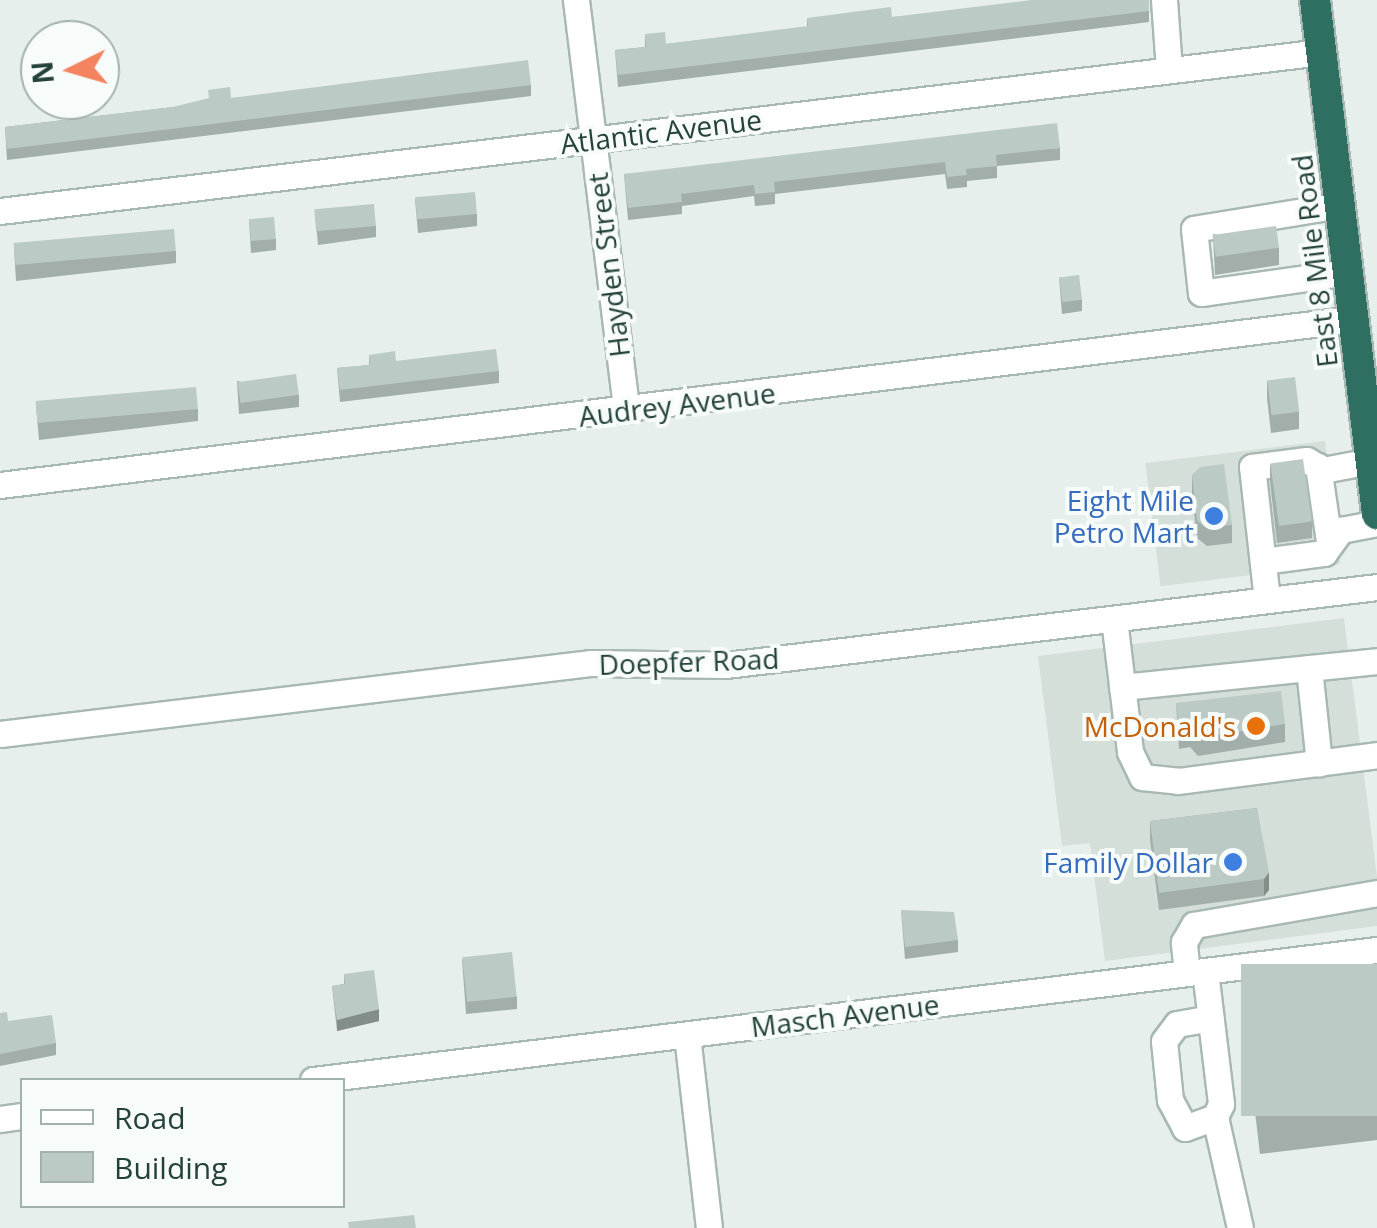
<!DOCTYPE html>
<html>
<head>
<meta charset="utf-8">
<style>
  body { margin:0 }
  #map { position:relative; width:1377px; height:1228px; overflow:hidden; background:#e6efeb; font-family:"Open Sans",sans-serif }
  div>[style] { position:absolute }
  [style*='--x'] { left:calc(var(--x)*1px); top:calc(var(--y)*1px); width:calc(var(--w)*1px); rotate:calc(var(--a)*1deg) }
  .built>* { inset:0; background:#d4dfda; transform-origin:0 0 }
  .roads { filter:drop-shadow(2px 0 #a8b8b2) drop-shadow(-2px 0 #a8b8b2) drop-shadow(0 2px #a8b8b2) drop-shadow(0 -2px #a8b8b2) }
  .minor>* { height:25px; margin:-12.5px; padding:0 12.5px; transform-origin:12.5px; border-radius:12.5px; background:#fff }
  .highway>* { height:30px; margin:-15px; padding:0 15px; transform-origin:15px; border-radius:15px; background:#2f6f62 }
  .wall>* { inset:0; background:#a1aea9 }
  .shaded-wall>* { inset:0; background:#838d89 }
  .building>* { inset:0; background:#bbcac4; transform-origin:0 0 }
  .dots>* { width:28px; height:28px; translate:-50% -50%; box-sizing:border-box; border:5px solid #f7fbf9; border-radius:50% }
  span { translate:-50% -50%; white-space:nowrap; text-align:center; line-height:1.15; -webkit-text-stroke:8px #f7fbf9; paint-order:stroke }
  .street-label { font-size:28px; color:#24423a }
  .shop-label { font-size:28px; color:#366cbe }
  .right { translate:-100% -50%; text-align:right }
  .food-label { font-size:28px; color:#c56008 }
  .legend { position:absolute; left:20px; top:1078px; width:325px; height:130px; box-sizing:border-box; background:#f7fbf9; border:2px solid #a3b1ad; margin:0; padding:12px 18px; list-style:none; font-size:30px; color:#24423a }
  .legend li { display:flex; align-items:center; gap:20px; height:50px }
  .legend b { width:50px; border:2px solid #a3b1ad }
  .north { position:absolute; left:20px; top:20px; width:100px; height:100px; box-sizing:border-box; background:#f7fbf9; border:2px solid #a3b1ad; border-radius:50%; rotate:265deg; font-size:28px; font-weight:700; line-height:40px; text-align:center; color:#24423a }
  .north::after { content:''; display:block; margin:auto; width:35px; height:45px; background:#f4845f; clip-path:polygon(50% 0,100% 100%,50% 72%,0 100%) }
</style>
</head>
<body>
<div id="map">
  <div class="built">
    <div style="left:1325px;top:441px;width:124px;height:181px;rotate:83deg"></div>
    <div style="clip-path:polygon(1344px 618px,1377px 877px,1377px 926px,1105px 961px,1090px 843px,1062px 846px,1038px 656px)"></div>
  </div>
  <div class="roads">
    <div class="minor">
      <div style="--x:576;--y:0;--w:413;--a:83"></div>
      <div style="--x:1164;--y:0;--w:70;--a:85.9"></div>
      <div style="--x:1340;--y:205;--w:148;--a:170.7"></div>
      <div style="--x:1194;--y:229;--w:64;--a:83.8"></div>
      <div style="--x:1201;--y:293;--w:148;--a:-8.1"></div>
      <div style="--x:0;--y:211;--w:1332;--a:-6.86"></div>
      <div style="--x:1318;--y:466;--w:76;--a:81.7"></div>
      <div style="--x:0;--y:485;--w:1363;--a:-6.99"></div>
      <div style="--x:1263;--y:561;--w:62;--a:-7.5"></div>
      <div style="--x:1324;--y:553;--w:29;--a:-54"></div>
      <div style="--x:1341;--y:530;--w:37;--a:-11"></div>
      <div style="--x:1267;--y:600;--w:134;--a:-96.4"></div>
      <div style="--x:1252;--y:467;--w:55;--a:-7.3"></div>
      <div style="--x:1307;--y:460;--w:19;--a:32"></div>
      <div style="--x:1323;--y:470;--w:48;--a:-10.8"></div>
      <div style="--x:1114;--y:619;--w:134;--a:83.1"></div>
      <div style="--x:1130;--y:752;--w:28;--a:64"></div>
      <div style="--x:1142;--y:777;--w:36;--a:6"></div>
      <div style="--x:1178;--y:781;--w:201;--a:-7.4"></div>
      <div style="--x:1309;--y:668;--w:96;--a:84"></div>
      <div style="--x:1122;--y:687;--w:256;--a:-5.8"></div>
      <div style="--x:0;--y:734;--w:594;--a:-6.86"></div>
      <div style="--x:590;--y:663;--w:136;--a:0.8"></div>
      <div style="--x:726;--y:665;--w:656;--a:-6.83"></div>
      <div style="--x:1205;--y:971;--w:134;--a:83.1"></div>
      <div style="--x:1221;--y:1104;--w:14;--a:115"></div>
      <div style="--x:1215;--y:1117;--w:32;--a:160"></div>
      <div style="--x:1185;--y:1128;--w:32;--a:-118"></div>
      <div style="--x:1170;--y:1100;--w:59;--a:-95.8"></div>
      <div style="--x:1164;--y:1041;--w:21;--a:-53"></div>
      <div style="--x:1177;--y:1024;--w:34;--a:-10"></div>
      <div style="--x:1187;--y:973;--w:31;--a:-96"></div>
      <div style="--x:1184;--y:942;--w:20;--a:-60"></div>
      <div style="--x:1194;--y:925;--w:186;--a:-9.9"></div>
      <div style="--x:687;--y:1035;--w:194;--a:83.5"></div>
      <div style="--x:313;--y:1080;--w:1072;--a:-6.97"></div>
      <div style="--x:1215;--y:1117;--w:114;--a:77.3"></div>
      <div style="--x:0;--y:1119;--w:22;--a:-8"></div>
    </div>
    <div class="highway">
      <div style="--x:1315;--y:0;--w:518;--a:83.12"></div>
    </div>
  </div>
  <div class="wall">
    <div style="clip-path:polygon(1149px 0,1149px 22px,618px 87px,615px 50px,645px 47px,645px 34px,666px 44px,807px 27px,807px 18px,892px 17px)"></div>
    <div style="clip-path:polygon(531px 85px,531px 96px,7px 160px,5px 127px,173px 107px,231px 98px)"></div>
    <div style="clip-path:polygon(1060px 148px,1060px 160px,997px 166px,997px 178px,967px 181px,967px 187px,947px 189px,945px 174px,775px 194px,775px 204px,755px 206px,754px 196px,682px 206px,682px 214px,628px 220px,624px 174px)"></div>
    <div style="clip-path:polygon(415px 199px,477px 214px,477px 226px,418px 233px)"></div>
    <div style="clip-path:polygon(315px 212px,376px 226px,376px 237px,318px 245px)"></div>
    <div style="clip-path:polygon(249px 219px,276px 239px,276px 250px,251px 253px)"></div>
    <div style="clip-path:polygon(1213px 234px,1279px 248px,1279px 265px,1215px 275px)"></div>
    <div style="clip-path:polygon(14px 248px,176px 251px,176px 263px,16px 281px)"></div>
    <div style="clip-path:polygon(1059px 277px,1082px 300px,1082px 311px,1062px 314px)"></div>
    <div style="clip-path:polygon(369px 355px,396px 361px,499px 371px,499px 383px,340px 402px,337px 368px,369px 365px)"></div>
    <div style="clip-path:polygon(237px 381px,299px 395px,299px 407px,239px 414px)"></div>
    <div style="clip-path:polygon(1267px 381px,1299px 412px,1299px 429px,1271px 433px,1267px 398px)"></div>
    <div style="clip-path:polygon(36px 406px,198px 409px,198px 421px,39px 440px)"></div>
    <div style="clip-path:polygon(1270px 464px,1312px 521px,1312px 538px,1277px 543px,1270px 481px)"></div>
    <div style="clip-path:polygon(1192px 475px,1232px 525px,1232px 543px,1207px 546px,1197px 538px,1192px 493px)"></div>
    <div style="clip-path:polygon(1176px 703px,1285px 724px,1285px 742px,1198px 756px,1190px 747px,1179px 749px)"></div>
    <div style="clip-path:polygon(1257px 808px,1269px 890px,1264px 896px,1159px 910px,1150px 839px,1150px 821px)"></div>
    <div style="clip-path:polygon(901px 910px,958px 940px,958px 952px,905px 959px)"></div>
    <div style="clip-path:polygon(462px 959px,517px 997px,517px 1009px,466px 1014px)"></div>
    <div style="clip-path:polygon(1377px 964px,1377px 1140px,1260px 1154px,1242px 1003px,1242px 980px)"></div>
    <div style="clip-path:polygon(344px 974px,379px 1021px,337px 1031px,332px 986px,344px 984px)"></div>
    <div style="clip-path:polygon(0 1013px,8px 1021px,56px 1043px,56px 1055px,0 1066px)"></div>
  </div>
  <div class="shaded-wall">
    <div style="clip-path:polygon(1269px 872px,1269px 890px,1264px 896px,1264px 879px)"></div>
    <div style="clip-path:polygon(379px 1009px,379px 1021px,337px 1031px,337px 1020px)"></div>
  </div>
  <div class="building">
    <div style="clip-path:polygon(1032px 0,1149px 0,1149px 11px,618px 75px,615px 50px,646px 47px,645px 34px,665px 32px,666px 44px,808px 26px,807px 18px,891px 7px,892px 17px)"></div>
    <div style="clip-path:polygon(528px 60px,531px 85px,7px 149px,5px 127px,173px 107px,209px 98px,208px 90px,230px 87px,231px 98px)"></div>
    <div style="clip-path:polygon(1057px 123px,1060px 148px,996px 155px,997px 166px,966px 169px,967px 175px,947px 177px,945px 162px,774px 182px,775px 192px,755px 194px,754px 185px,681px 194px,682px 202px,628px 208px,624px 174px)"></div>
    <div style="left:475px;top:192px;width:22px;height:60px;rotate:85deg"></div>
    <div style="left:374px;top:204px;width:22px;height:60px;rotate:85deg"></div>
    <div style="left:274px;top:217px;width:22px;height:25px;rotate:85deg"></div>
    <div style="left:1276px;top:226px;width:22px;height:64px;rotate:82deg"></div>
    <div style="left:174px;top:229px;width:22px;height:161px;rotate:85deg"></div>
    <div style="left:1079px;top:275px;width:25px;height:20px;rotate:83deg"></div>
    <div style="clip-path:polygon(496px 349px,499px 371px,340px 390px,337px 368px,370px 365px,369px 355px,395px 351px,396px 361px)"></div>
    <div style="left:296px;top:374px;width:21px;height:59px;rotate:82deg"></div>
    <div style="left:1295px;top:377px;width:35px;height:28px;rotate:83deg"></div>
    <div style="left:196px;top:387px;width:22px;height:161px;rotate:85deg"></div>
    <div style="left:1303px;top:459px;width:63px;height:33px;rotate:82deg"></div>
    <div style="clip-path:polygon(1224px 464px,1232px 525px,1207px 528px,1197px 521px,1192px 475px,1200px 467px)"></div>
    <div style="clip-path:polygon(1281px 691px,1285px 724px,1198px 738px,1190px 730px,1179px 731px,1176px 703px)"></div>
    <div style="clip-path:polygon(1257px 808px,1269px 872px,1264px 879px,1159px 893px,1150px 821px)"></div>
    <div style="clip-path:polygon(901px 910px,954px 912px,958px 940px,905px 947px)"></div>
    <div style="left:512px;top:952px;width:45px;height:50px;rotate:84deg"></div>
    <div style="left:1377px;top:964px;width:152px;height:136px;rotate:90deg"></div>
    <div style="clip-path:polygon(374px 970px,379px 1009px,337px 1020px,332px 986px,345px 984px,344px 974px)"></div>
    <div style="clip-path:polygon(7px 1012px,8px 1021px,52px 1015px,56px 1043px,0 1054px,0 1013px)"></div>
    <div style="clip-path:polygon(414px 1215px,416px 1228px,349px 1228px,348px 1222px)"></div>
  </div>
  <div class="dots">
    <div style="left:1214px;top:516px;background:#3f7fe0"></div>
    <div style="left:1256px;top:726px;background:#e8710a"></div>
    <div style="left:1233px;top:862px;background:#3f7fe0"></div>
  </div>
  <div class="street-label">
    <span style="left:661px;top:131px;rotate:-7deg">Atlantic Avenue</span>
    <span style="left:1314px;top:261px;rotate:-97deg">East 8 Mile Road</span>
    <span style="left:608px;top:265px;rotate:-97deg">Hayden Street</span>
    <span style="left:677px;top:404px;rotate:-7deg">Audrey Avenue</span>
    <span style="left:689px;top:661px;rotate:-2deg">Doepfer Road</span>
    <span style="left:845px;top:1015px;rotate:-7deg">Masch Avenue</span>
  </div>
  <div class="shop-label">
    <span class="right" style="left:1194px;top:516px">Eight Mile<br>Petro Mart</span>
    <span class="right" style="left:1213px;top:862px">Family Dollar</span>
  </div>
  <div class="food-label">
    <span class="right" style="left:1236px;top:726px">McDonald's</span>
  </div>
  <ul class="legend">
  <li><b style="height:12px;background:#fff"></b>Road</li>
  <li><b style="height:28px;background:#bbcac4"></b>Building</li>
  </ul>
  <div class="north">N</div>
</div>
</body>
</html>
